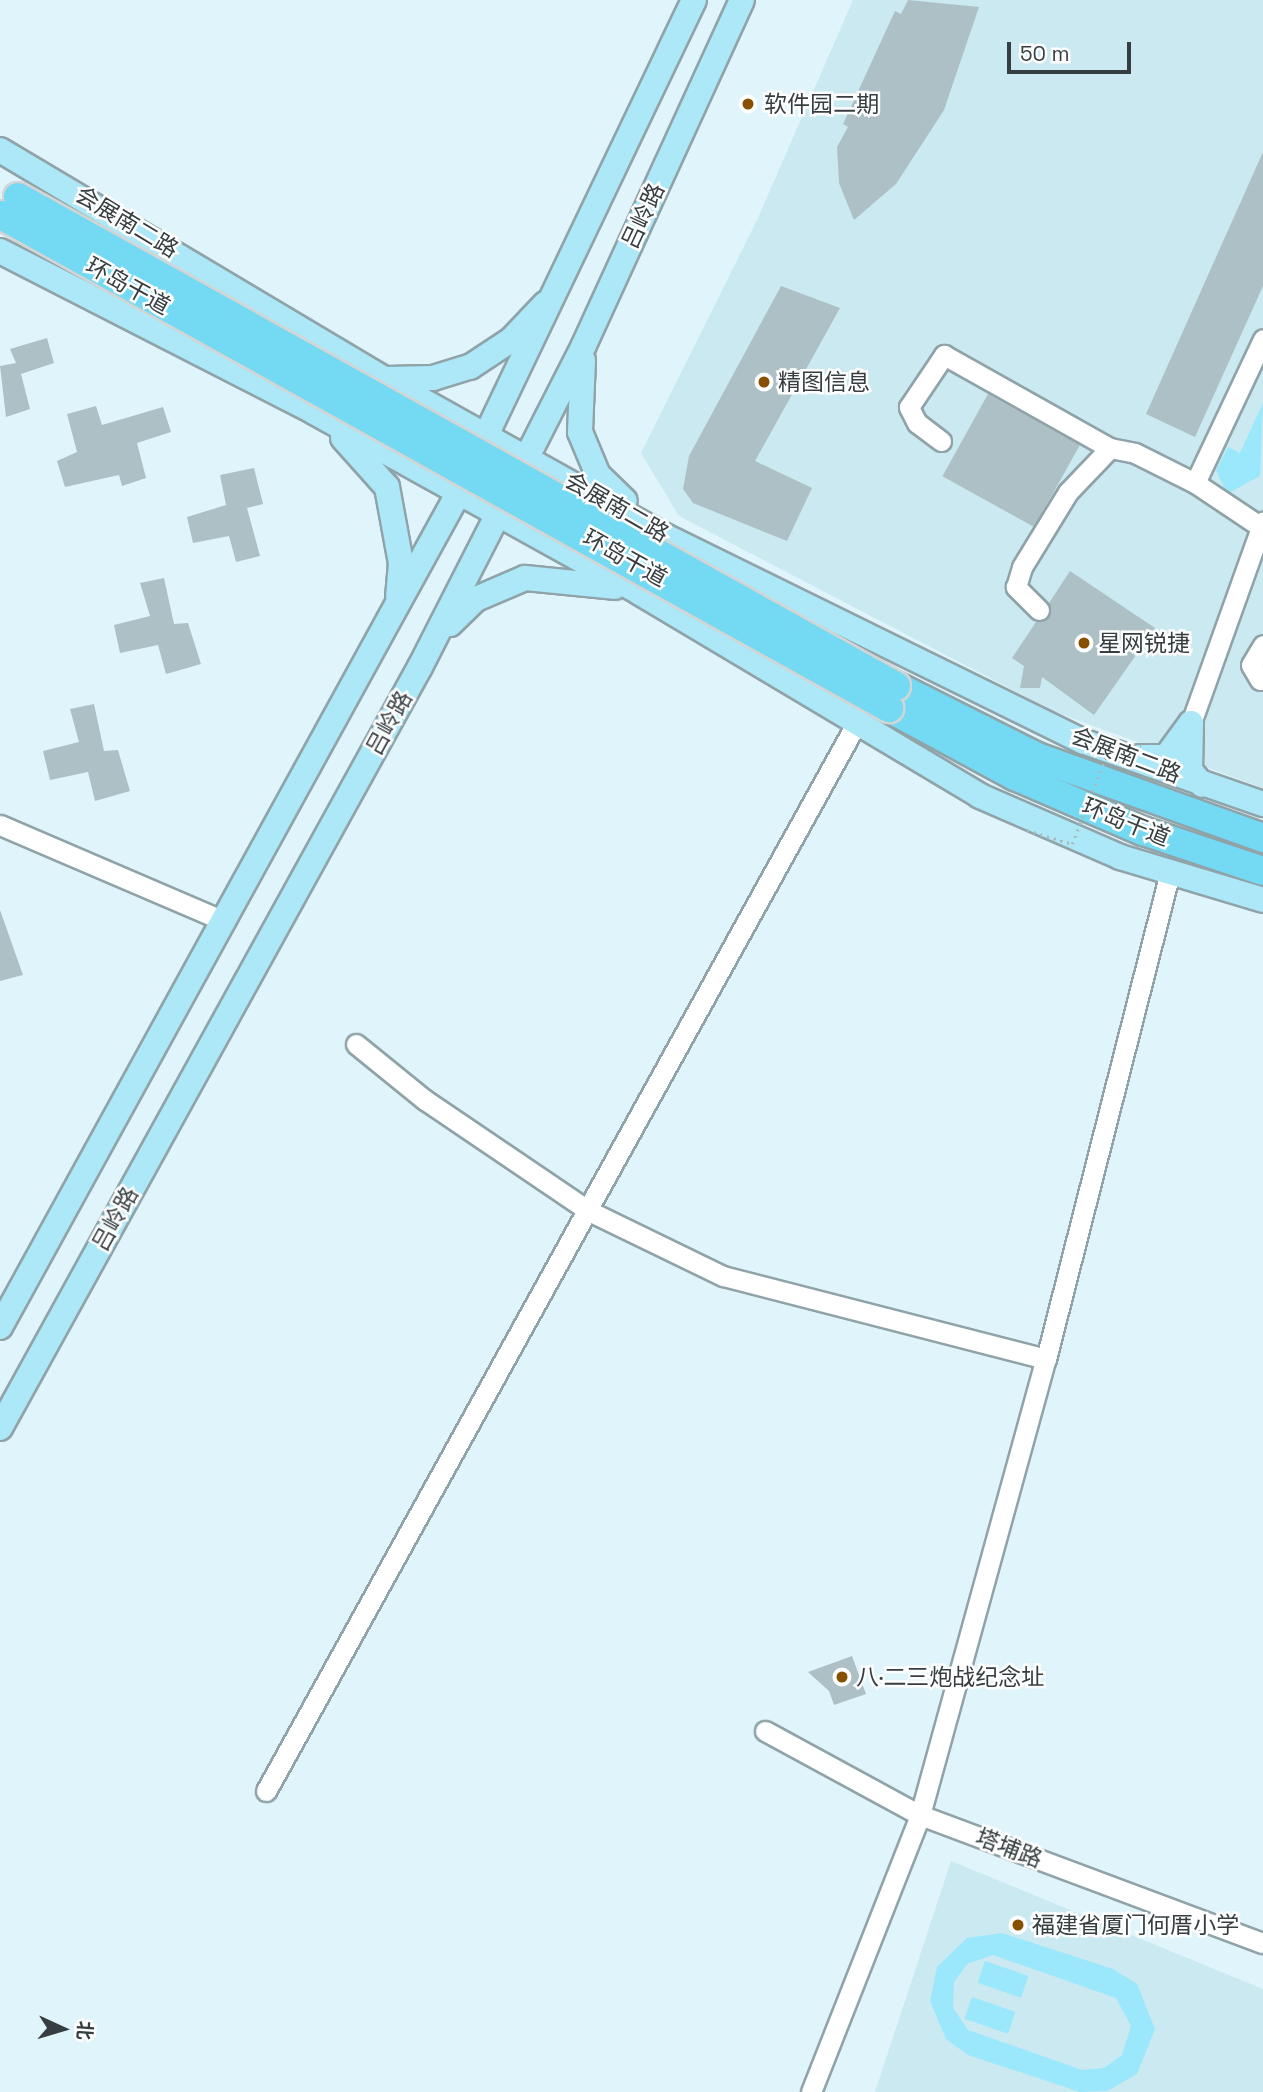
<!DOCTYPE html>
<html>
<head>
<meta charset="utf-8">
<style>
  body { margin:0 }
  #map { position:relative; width:1263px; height:2092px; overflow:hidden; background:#e0f5fb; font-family:"Space Grotesk","Noto Sans SC",sans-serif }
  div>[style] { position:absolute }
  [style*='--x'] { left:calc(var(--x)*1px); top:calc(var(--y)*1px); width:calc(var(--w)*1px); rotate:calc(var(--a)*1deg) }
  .built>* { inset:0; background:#cbe9f0 }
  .green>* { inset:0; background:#9be7fb; transform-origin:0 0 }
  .building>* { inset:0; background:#acc0c6; transform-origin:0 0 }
  .roads { filter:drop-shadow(2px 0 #8fa3a8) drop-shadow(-2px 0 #8fa3a8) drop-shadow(0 2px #8fa3a8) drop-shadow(0 -2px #8fa3a8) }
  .minor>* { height:19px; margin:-9.5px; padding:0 9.5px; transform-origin:9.5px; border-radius:9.5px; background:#fff }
  .major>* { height:24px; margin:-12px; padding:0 12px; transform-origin:12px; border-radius:12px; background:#ace8f8 }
  .highway>* { height:28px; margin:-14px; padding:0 14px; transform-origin:14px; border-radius:14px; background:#74d9f3 }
  .path-bridge>* { height:2.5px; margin-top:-1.25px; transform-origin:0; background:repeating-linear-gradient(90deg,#a9babf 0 2px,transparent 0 7px) }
  .bridges { filter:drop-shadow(2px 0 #d3d5d5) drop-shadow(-2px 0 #d3d5d5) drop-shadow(0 2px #d3d5d5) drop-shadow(0 -2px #d3d5d5) }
  .highway-bridge>* { height:28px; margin:-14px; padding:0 14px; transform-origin:14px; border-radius:14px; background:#74d9f3 }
  .dots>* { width:19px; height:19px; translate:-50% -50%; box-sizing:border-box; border:4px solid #fefefe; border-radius:50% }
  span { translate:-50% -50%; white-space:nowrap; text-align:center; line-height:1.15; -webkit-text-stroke:5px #fefefe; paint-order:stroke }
  .poi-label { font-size:23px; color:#363e41 }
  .left { translate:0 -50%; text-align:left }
  .street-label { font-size:23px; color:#363e41 }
  .north { position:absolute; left:28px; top:1994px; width:70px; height:70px; -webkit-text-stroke:5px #fefefe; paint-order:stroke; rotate:94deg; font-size:19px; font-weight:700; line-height:28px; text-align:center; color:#363e41 }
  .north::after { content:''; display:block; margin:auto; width:24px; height:32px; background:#363e41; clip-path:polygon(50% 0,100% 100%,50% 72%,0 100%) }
  .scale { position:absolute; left:1007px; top:42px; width:124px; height:32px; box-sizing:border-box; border:4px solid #363e41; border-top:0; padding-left:9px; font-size:21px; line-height:24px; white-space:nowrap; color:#363e41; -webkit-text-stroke:5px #fefefe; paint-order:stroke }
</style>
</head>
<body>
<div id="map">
  <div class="built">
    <div style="clip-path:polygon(853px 0,1263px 0,1263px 788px,1055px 712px,679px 516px,641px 453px,757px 220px)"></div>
    <div style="clip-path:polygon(951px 1861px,1263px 1989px,1263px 2092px,875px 2092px)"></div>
  </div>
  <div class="green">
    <div style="clip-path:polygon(1263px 403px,1260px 476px,1227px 494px,1216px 470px,1228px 447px,1240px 453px)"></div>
    <div style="clip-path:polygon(evenodd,1002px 1933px,1113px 1969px,1137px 1984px,1155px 2029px,1137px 2074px,1107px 2091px,1080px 2092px,968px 2055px,946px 2039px,930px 2001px,937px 1967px,967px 1938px,1002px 1933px,993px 1955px,1116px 1998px,1131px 2026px,1122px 2055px,1104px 2068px,1082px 2070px,968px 2030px,953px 2008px,954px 1982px,967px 1964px,993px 1955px)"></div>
    <div style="left:985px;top:1961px;width:46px;height:23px;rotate:19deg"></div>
    <div style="left:972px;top:1997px;width:46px;height:23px;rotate:19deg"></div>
  </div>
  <div class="building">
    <div style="clip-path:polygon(908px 0,979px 7px,944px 110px,896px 184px,854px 220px,839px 183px,837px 147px,848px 127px,843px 124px,895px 11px,901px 14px)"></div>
    <div style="clip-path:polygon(1263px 152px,1263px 286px,1195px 437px,1146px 414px)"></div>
    <div style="clip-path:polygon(781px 286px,840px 308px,755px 461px,812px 488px,787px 541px,693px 503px,683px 489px,689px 456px)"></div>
    <div style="clip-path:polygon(47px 338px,54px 363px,21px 374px,30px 409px,6px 417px,0 366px,16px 363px,10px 349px)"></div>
    <div style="left:988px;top:394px;width:105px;height:94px;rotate:29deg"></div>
    <div style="clip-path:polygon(96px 406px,102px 425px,163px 407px,171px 432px,137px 443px,146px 478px,122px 486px,119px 475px,65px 487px,57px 461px,77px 452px,67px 414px)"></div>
    <div style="clip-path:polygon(254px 468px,263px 504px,247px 508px,260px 556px,236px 562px,229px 536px,193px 543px,187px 517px,226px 505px,220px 475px)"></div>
    <div style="clip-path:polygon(1070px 571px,1155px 628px,1094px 715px,1042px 677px,1040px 688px,1020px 688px,1024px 666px,1012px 658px,1036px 622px,1048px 618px,1049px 603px)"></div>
    <div style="clip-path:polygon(164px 578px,174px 624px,188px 623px,201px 664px,166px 674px,158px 645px,120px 653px,114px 625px,150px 616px,140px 583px)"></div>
    <div style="clip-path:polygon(94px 704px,104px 751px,118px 750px,130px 791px,95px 801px,88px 772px,50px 780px,43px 751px,79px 742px,70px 709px)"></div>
    <div style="clip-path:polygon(0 910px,23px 975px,0 981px)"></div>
    <div style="clip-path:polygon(852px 1656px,866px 1694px,834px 1705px,829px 1691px,808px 1672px)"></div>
  </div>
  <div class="roads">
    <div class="minor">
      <div style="--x:941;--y:441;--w:30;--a:-143"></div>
      <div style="--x:917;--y:423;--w:18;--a:-117"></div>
      <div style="--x:909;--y:407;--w:63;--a:-56.1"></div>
      <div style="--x:944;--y:355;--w:190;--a:29.3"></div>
      <div style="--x:1261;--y:527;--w:79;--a:-146.3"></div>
      <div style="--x:1195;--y:483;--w:159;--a:-64.7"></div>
      <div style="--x:1039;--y:610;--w:33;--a:-135"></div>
      <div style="--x:1016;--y:587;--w:21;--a:-73"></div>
      <div style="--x:1022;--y:567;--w:88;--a:-58.5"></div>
      <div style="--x:1068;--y:492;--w:61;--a:-46.3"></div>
      <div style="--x:1110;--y:448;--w:25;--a:11"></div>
      <div style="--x:1135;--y:453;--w:67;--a:26.6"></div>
      <div style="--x:1260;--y:680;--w:17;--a:-121"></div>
      <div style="--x:1251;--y:665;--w:23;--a:-59"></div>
      <div style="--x:1191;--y:723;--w:214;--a:-70.3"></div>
      <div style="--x:0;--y:825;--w:244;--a:23.2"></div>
      <div style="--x:356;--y:1044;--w:89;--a:39.1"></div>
      <div style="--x:425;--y:1100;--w:198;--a:34.1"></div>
      <div style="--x:589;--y:1211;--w:149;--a:25.9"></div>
      <div style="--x:723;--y:1276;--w:333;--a:14.4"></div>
      <div style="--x:765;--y:1731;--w:176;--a:28.5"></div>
      <div style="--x:920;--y:1815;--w:366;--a:20.5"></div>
      <div style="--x:266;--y:1791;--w:1221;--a:-61.06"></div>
      <div style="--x:811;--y:2092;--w:298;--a:-68.5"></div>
      <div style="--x:920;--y:1815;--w:473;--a:-74.6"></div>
      <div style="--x:1046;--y:1359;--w:503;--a:-75.71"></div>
    </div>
    <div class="major">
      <div style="--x:0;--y:150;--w:447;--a:30.8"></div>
      <div style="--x:384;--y:379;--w:322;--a:29.2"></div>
      <div style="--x:665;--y:536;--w:465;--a:26.2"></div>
      <div style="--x:1082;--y:741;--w:192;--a:19.2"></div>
      <div style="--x:0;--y:251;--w:353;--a:27.1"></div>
      <div style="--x:314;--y:412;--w:373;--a:29"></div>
      <div style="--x:640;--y:593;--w:396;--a:30.8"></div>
      <div style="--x:980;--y:796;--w:153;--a:23.5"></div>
      <div style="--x:1120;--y:857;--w:149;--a:16.7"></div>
      <div style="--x:583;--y:360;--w:72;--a:92.4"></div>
      <div style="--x:580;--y:432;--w:47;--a:67.3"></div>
      <div style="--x:598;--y:475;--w:37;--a:44"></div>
      <div style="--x:386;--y:379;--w:47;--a:-1.2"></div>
      <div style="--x:433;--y:378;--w:39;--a:-17"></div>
      <div style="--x:470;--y:367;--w:49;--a:-33.4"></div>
      <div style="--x:511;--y:340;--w:50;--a:-46.6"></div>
      <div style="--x:343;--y:438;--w:66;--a:48.1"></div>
      <div style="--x:387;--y:487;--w:77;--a:79.6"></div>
      <div style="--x:401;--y:563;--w:33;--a:95"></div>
      <div style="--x:450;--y:624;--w:36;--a:-44"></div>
      <div style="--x:476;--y:599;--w:53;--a:-23.2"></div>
      <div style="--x:525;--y:578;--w:90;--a:5.7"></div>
      <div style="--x:1191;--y:723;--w:47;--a:91.2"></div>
      <div style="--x:1190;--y:770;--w:19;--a:51"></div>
      <div style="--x:1139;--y:757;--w:27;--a:0"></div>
      <div style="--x:1166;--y:757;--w:42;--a:-53.7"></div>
      <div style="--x:0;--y:1327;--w:953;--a:-61.2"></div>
      <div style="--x:459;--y:492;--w:545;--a:-64.47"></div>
      <div style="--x:0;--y:1428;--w:869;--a:-61.11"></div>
      <div style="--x:420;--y:667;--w:361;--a:-63"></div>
      <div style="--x:584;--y:345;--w:379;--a:-65.4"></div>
    </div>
    <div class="highway">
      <div style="--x:896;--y:686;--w:158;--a:26.7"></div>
      <div style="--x:1037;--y:757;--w:240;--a:19.7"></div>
      <div style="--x:889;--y:708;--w:143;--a:28.4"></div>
      <div style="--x:1015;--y:776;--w:139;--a:23.3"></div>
      <div style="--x:1143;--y:831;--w:126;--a:18.4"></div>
    </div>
  </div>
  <div class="path-bridge">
    <div style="--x:1027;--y:830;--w:47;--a:17.3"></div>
    <div style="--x:1072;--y:844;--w:113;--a:-68.7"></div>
    <div style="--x:1113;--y:739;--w:29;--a:14"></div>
  </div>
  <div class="bridges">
    <div class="highway-bridge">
      <div style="--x:18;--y:197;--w:1005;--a:29.12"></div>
      <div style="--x:1;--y:215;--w:1016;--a:29.04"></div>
    </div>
  </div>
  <div class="dots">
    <div style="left:748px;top:104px;background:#865000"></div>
    <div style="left:764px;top:382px;background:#865000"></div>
    <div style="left:1084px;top:643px;background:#865000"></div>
    <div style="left:842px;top:1677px;background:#865000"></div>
    <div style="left:1018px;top:1925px;background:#865000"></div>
  </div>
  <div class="poi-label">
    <span class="left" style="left:764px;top:104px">软件园二期</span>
    <span class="left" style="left:778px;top:382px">精图信息</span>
    <span class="left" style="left:1098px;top:643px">星网锐捷</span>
    <span class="left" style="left:856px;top:1677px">八·二三炮战纪念址</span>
    <span class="left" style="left:1032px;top:1925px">福建省厦门何厝小学</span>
  </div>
  <div class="street-label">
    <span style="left:643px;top:216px;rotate:-65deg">吕岭路</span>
    <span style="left:127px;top:222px;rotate:31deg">会展南二路</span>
    <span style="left:128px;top:286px;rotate:29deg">环岛干道</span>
    <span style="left:617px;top:507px;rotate:30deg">会展南二路</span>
    <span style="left:625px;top:558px;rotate:29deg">环岛干道</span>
    <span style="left:389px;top:723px;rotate:-61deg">吕岭路</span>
    <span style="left:1126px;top:755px;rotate:21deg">会展南二路</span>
    <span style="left:1126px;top:822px;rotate:22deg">环岛干道</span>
    <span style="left:115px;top:1219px;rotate:-61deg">吕岭路</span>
    <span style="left:1009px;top:1848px;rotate:21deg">塔埔路</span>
  </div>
  <div class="north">北</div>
  <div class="scale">50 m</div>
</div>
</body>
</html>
